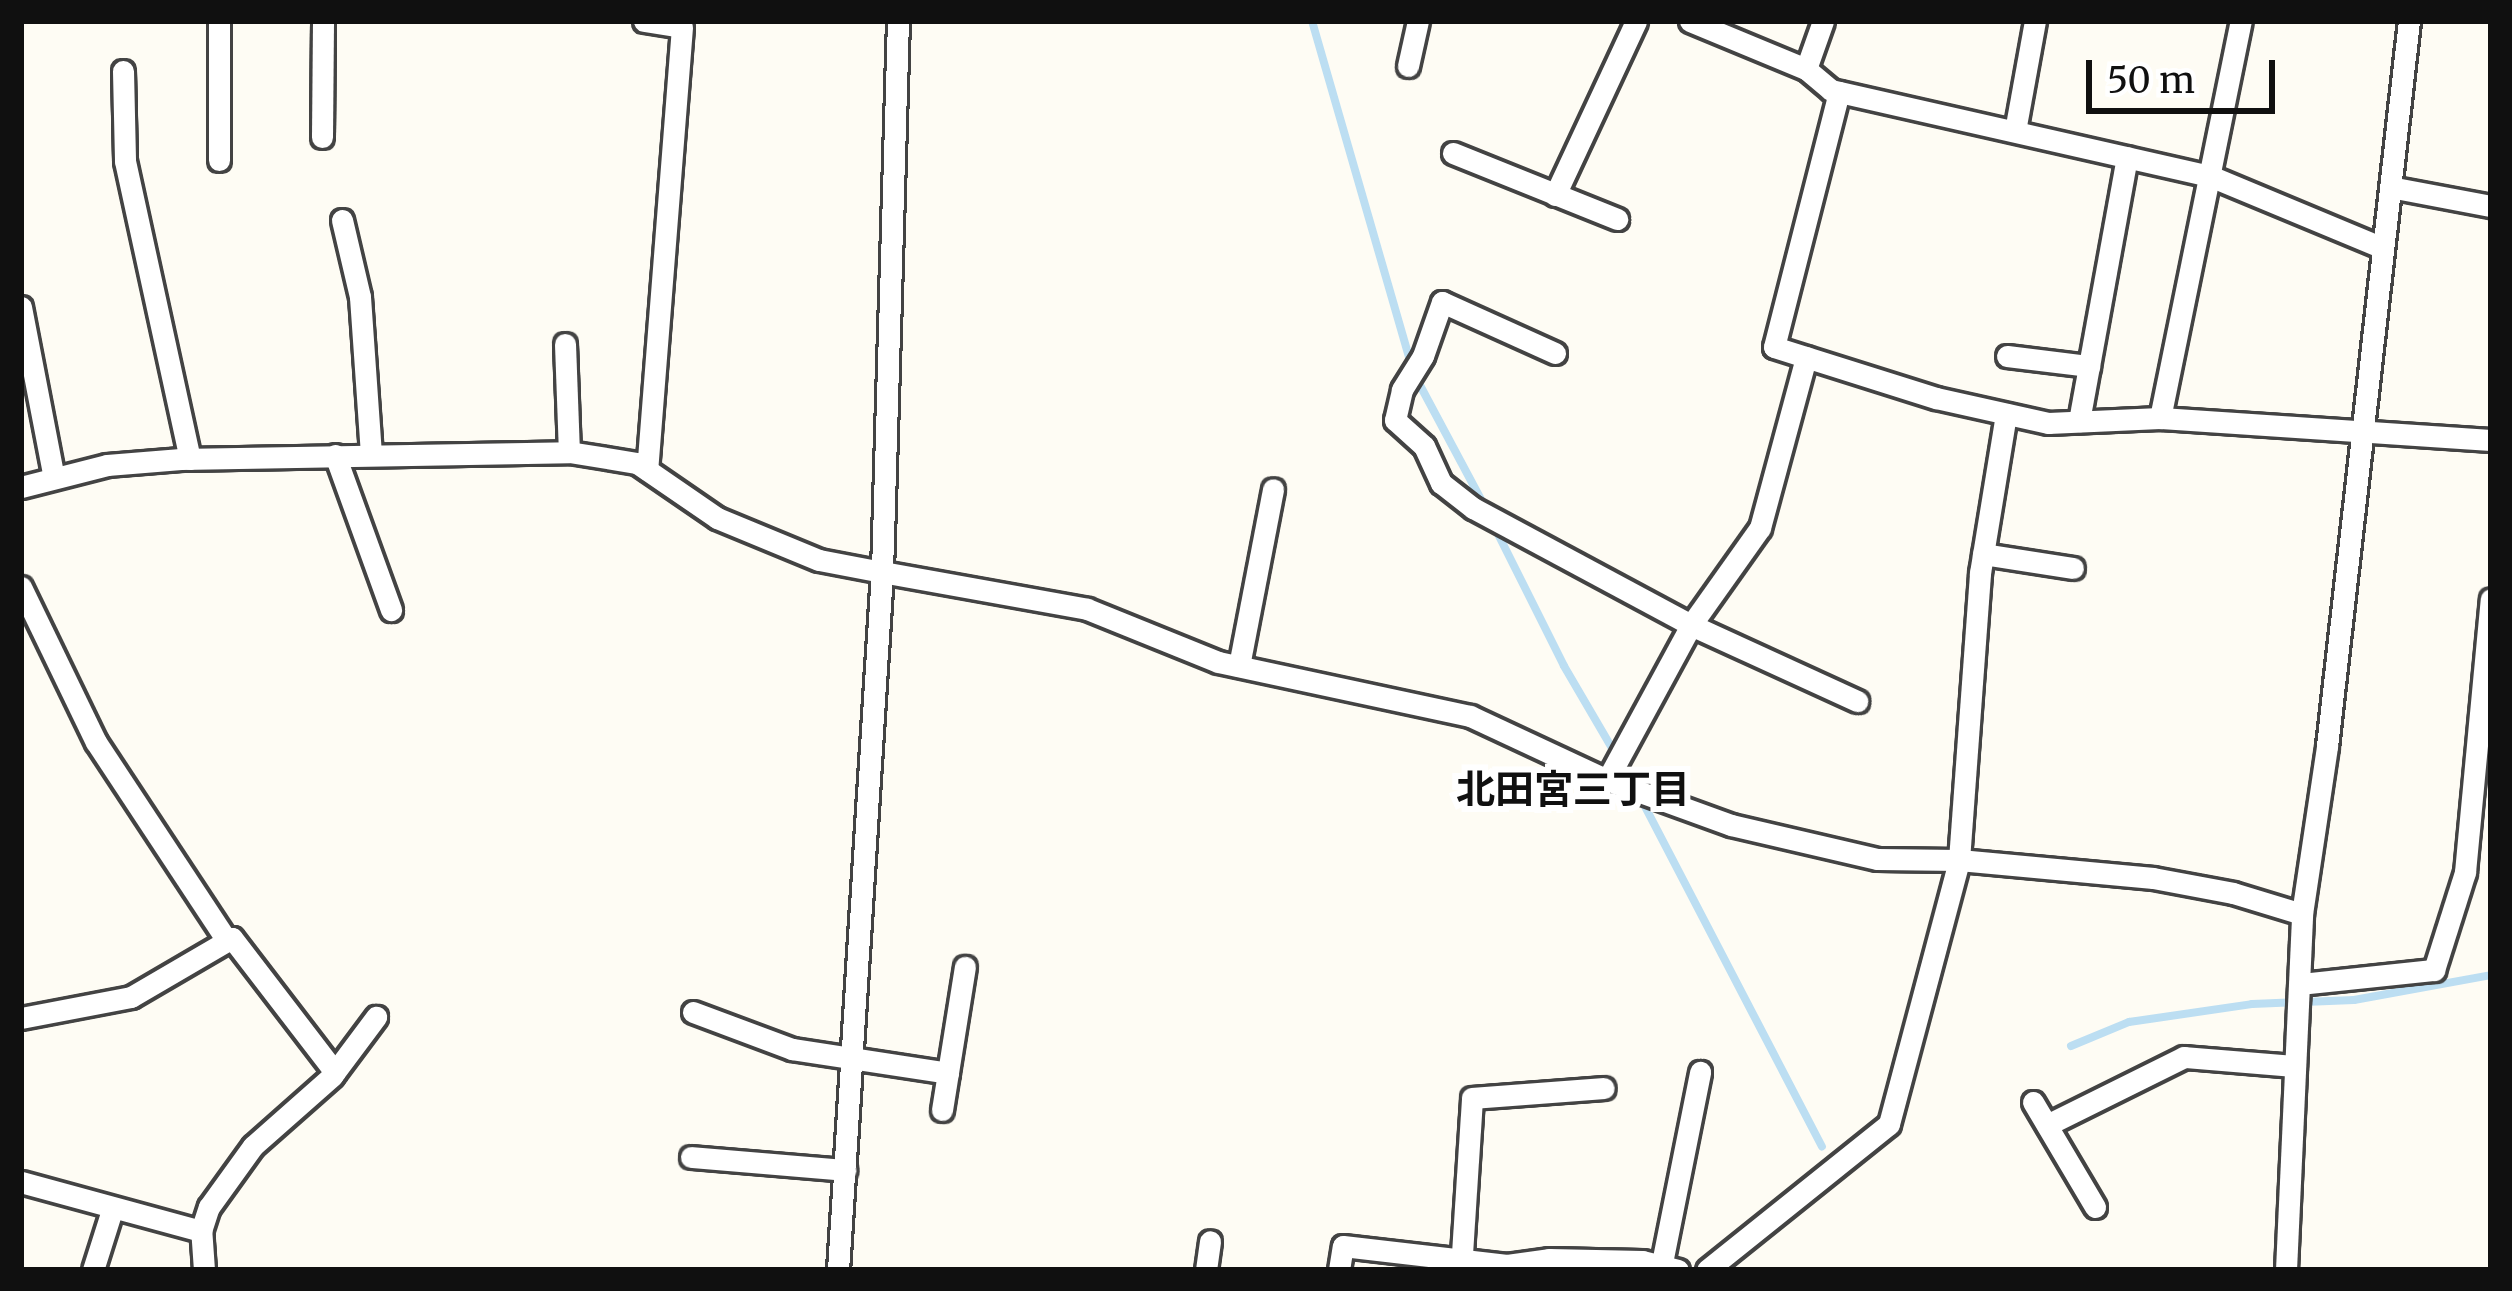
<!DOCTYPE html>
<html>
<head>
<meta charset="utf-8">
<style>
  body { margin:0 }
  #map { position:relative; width:2512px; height:1291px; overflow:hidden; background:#fefcf4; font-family:Merriweather,"Noto Sans JP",serif }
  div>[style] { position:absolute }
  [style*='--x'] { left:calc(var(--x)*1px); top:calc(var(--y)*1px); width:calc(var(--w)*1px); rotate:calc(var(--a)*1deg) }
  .stream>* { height:8px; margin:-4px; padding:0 4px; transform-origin:4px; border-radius:4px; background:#bcdef2 }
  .roads { filter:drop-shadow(3px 0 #434343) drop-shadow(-3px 0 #434343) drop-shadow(0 3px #434343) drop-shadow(0 -3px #434343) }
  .minor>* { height:21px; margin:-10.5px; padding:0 10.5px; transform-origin:10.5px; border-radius:10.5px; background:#fff }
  span { translate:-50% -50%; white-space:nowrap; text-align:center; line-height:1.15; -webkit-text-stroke:12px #fff; paint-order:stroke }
  .neighbourhood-label { font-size:39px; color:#101010; font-weight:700 }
  .frame { position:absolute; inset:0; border:24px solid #101010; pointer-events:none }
  .scale { position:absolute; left:2086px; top:60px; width:189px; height:54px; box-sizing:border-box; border:6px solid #101010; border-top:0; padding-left:15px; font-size:36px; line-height:42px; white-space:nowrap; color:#101010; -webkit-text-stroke:9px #fff; paint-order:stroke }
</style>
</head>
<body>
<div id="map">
  <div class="stream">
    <div style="--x:1312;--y:21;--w:367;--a:73.9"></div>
    <div style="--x:1414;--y:374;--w:153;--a:61.9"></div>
    <div style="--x:1495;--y:528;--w:154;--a:63.4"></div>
    <div style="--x:1564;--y:666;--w:137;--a:59.7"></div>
    <div style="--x:1640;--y:797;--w:394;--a:62.5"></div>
    <div style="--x:2071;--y:1046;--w:63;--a:-22.5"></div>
    <div style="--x:2129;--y:1022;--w:124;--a:-8.3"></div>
    <div style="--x:2252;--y:1004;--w:102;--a:-2.2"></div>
    <div style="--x:2354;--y:1000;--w:139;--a:-10.3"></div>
  </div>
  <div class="roads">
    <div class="minor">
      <div style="--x:219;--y:21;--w:139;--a:90"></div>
      <div style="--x:644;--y:21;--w:38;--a:9"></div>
      <div style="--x:682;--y:27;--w:444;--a:94.5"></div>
      <div style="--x:1690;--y:21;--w:126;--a:22.5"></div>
      <div style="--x:1806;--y:69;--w:33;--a:40"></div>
      <div style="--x:1831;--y:90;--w:389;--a:12.8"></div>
      <div style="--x:2210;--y:176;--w:187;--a:22.6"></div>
      <div style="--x:1408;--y:66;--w:46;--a:-77.5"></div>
      <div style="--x:1806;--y:69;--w:51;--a:-70.5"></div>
      <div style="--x:123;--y:71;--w:90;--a:88.7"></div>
      <div style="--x:125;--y:161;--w:305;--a:77.7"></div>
      <div style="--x:1839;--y:92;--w:263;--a:104.3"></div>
      <div style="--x:1774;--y:347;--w:170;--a:17.5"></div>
      <div style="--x:1936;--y:398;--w:115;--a:12.6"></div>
      <div style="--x:2048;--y:423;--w:112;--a:-2.6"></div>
      <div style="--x:2160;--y:418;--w:332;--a:3.8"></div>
      <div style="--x:2015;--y:131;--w:112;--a:-79.7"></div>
      <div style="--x:322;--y:137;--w:116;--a:-89.5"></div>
      <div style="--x:1453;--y:153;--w:177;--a:21.9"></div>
      <div style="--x:2390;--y:187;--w:103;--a:10.7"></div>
      <div style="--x:1555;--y:195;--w:192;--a:-65"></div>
      <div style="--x:342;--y:220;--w:79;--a:76.8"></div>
      <div style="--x:360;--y:297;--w:158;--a:86"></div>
      <div style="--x:21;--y:307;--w:174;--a:79.1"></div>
      <div style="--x:565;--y:344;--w:108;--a:87.9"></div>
      <div style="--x:1555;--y:353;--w:124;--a:-155.7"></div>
      <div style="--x:1442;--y:302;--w:57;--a:109.4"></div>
      <div style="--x:1423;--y:356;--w:40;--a:122"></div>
      <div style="--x:1402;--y:390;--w:31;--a:103"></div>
      <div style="--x:1395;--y:420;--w:39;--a:42"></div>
      <div style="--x:1424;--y:446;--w:41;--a:65.3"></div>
      <div style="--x:1441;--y:483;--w:41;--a:38"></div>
      <div style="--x:1473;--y:508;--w:247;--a:28.2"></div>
      <div style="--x:1691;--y:625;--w:183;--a:24.6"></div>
      <div style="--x:2007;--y:356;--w:83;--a:7"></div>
      <div style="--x:2160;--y:418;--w:405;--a:-78.5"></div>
      <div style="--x:2079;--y:421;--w:268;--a:-79.7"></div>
      <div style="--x:335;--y:455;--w:165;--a:70.1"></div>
      <div style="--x:21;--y:487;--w:89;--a:-14.3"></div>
      <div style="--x:107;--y:465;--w:74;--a:-4.6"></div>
      <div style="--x:181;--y:459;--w:388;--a:-1"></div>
      <div style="--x:569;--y:452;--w:69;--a:9.2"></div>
      <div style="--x:637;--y:463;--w:97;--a:34.5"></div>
      <div style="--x:717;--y:518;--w:110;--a:22.4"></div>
      <div style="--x:819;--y:560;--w:64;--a:10.8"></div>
      <div style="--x:882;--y:572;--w:551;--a:-88.34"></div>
      <div style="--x:1983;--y:554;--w:91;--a:8.8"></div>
      <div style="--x:21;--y:587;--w:172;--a:64.2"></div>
      <div style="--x:96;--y:742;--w:238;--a:56.6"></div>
      <div style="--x:1239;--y:666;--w:180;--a:-79.1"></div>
      <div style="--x:1607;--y:780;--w:176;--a:-61.5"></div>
      <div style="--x:1691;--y:625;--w:119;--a:-54.6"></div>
      <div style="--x:1760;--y:528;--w:177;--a:-74.9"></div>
      <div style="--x:2300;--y:984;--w:135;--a:-6"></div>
      <div style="--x:2434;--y:970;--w:103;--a:-72.4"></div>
      <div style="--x:2465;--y:872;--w:274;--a:-84.6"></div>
      <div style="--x:693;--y:1012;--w:106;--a:20.5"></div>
      <div style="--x:792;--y:1049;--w:158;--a:8.7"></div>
      <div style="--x:21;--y:1018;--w:112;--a:-10.8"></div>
      <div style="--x:131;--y:997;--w:117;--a:-30.3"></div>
      <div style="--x:232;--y:938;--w:169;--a:52.5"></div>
      <div style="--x:2033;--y:1102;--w:122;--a:59.4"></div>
      <div style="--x:942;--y:1110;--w:145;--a:-80.9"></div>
      <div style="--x:2047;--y:1125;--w:153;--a:-26.4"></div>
      <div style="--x:2184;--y:1057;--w:109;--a:4.7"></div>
      <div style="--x:691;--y:1157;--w:155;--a:4.8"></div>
      <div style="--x:21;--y:1182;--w:187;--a:15.2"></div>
      <div style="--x:1662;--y:1263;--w:195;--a:-78.7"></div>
      <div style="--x:1461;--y:1269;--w:171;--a:-86.3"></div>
      <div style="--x:1472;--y:1098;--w:132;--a:-4.3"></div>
      <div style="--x:93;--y:1270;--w:63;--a:-72.4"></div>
      <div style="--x:204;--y:1270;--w:39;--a:-94"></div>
      <div style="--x:201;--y:1231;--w:25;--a:-72"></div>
      <div style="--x:209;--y:1207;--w:75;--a:-54.2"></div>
      <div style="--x:253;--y:1146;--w:106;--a:-41.5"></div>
      <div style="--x:332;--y:1076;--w:74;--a:-53.3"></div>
      <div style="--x:838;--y:1270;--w:699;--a:-86.39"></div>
      <div style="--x:882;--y:572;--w:208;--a:10.2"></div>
      <div style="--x:1087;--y:609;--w:141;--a:22"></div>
      <div style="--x:1218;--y:662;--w:258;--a:12.1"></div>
      <div style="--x:1470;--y:716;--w:151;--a:25"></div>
      <div style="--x:1607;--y:780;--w:132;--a:19.9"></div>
      <div style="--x:1731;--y:825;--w:150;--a:13.1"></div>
      <div style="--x:1877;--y:859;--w:82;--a:0.7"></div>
      <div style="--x:1959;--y:860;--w:288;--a:-85.8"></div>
      <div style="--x:1980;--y:573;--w:161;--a:-80.7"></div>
      <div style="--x:1206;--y:1270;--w:29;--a:-82"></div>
      <div style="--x:1339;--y:1270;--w:24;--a:-81"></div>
      <div style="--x:1343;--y:1246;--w:165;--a:6.6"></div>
      <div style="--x:1507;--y:1265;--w:42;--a:-8.1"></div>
      <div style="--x:1549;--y:1259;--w:93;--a:1.2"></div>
      <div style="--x:1642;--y:1261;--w:37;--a:14"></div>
      <div style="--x:1707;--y:1270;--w:233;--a:-38.7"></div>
      <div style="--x:1889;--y:1124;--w:273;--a:-75.1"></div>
      <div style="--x:1959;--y:860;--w:195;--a:5.3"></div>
      <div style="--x:2153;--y:878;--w:81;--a:10.6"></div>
      <div style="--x:2233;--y:893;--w:72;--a:16.9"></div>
      <div style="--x:2286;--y:1270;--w:356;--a:-87.4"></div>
      <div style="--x:2302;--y:914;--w:170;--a:-81.5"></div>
      <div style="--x:2327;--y:746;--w:730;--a:-83.55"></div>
    </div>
  </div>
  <div class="neighbourhood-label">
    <span style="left:1573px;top:790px">北田宮三丁目</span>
  </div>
  <div class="frame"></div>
  <div class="scale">50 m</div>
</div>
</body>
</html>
